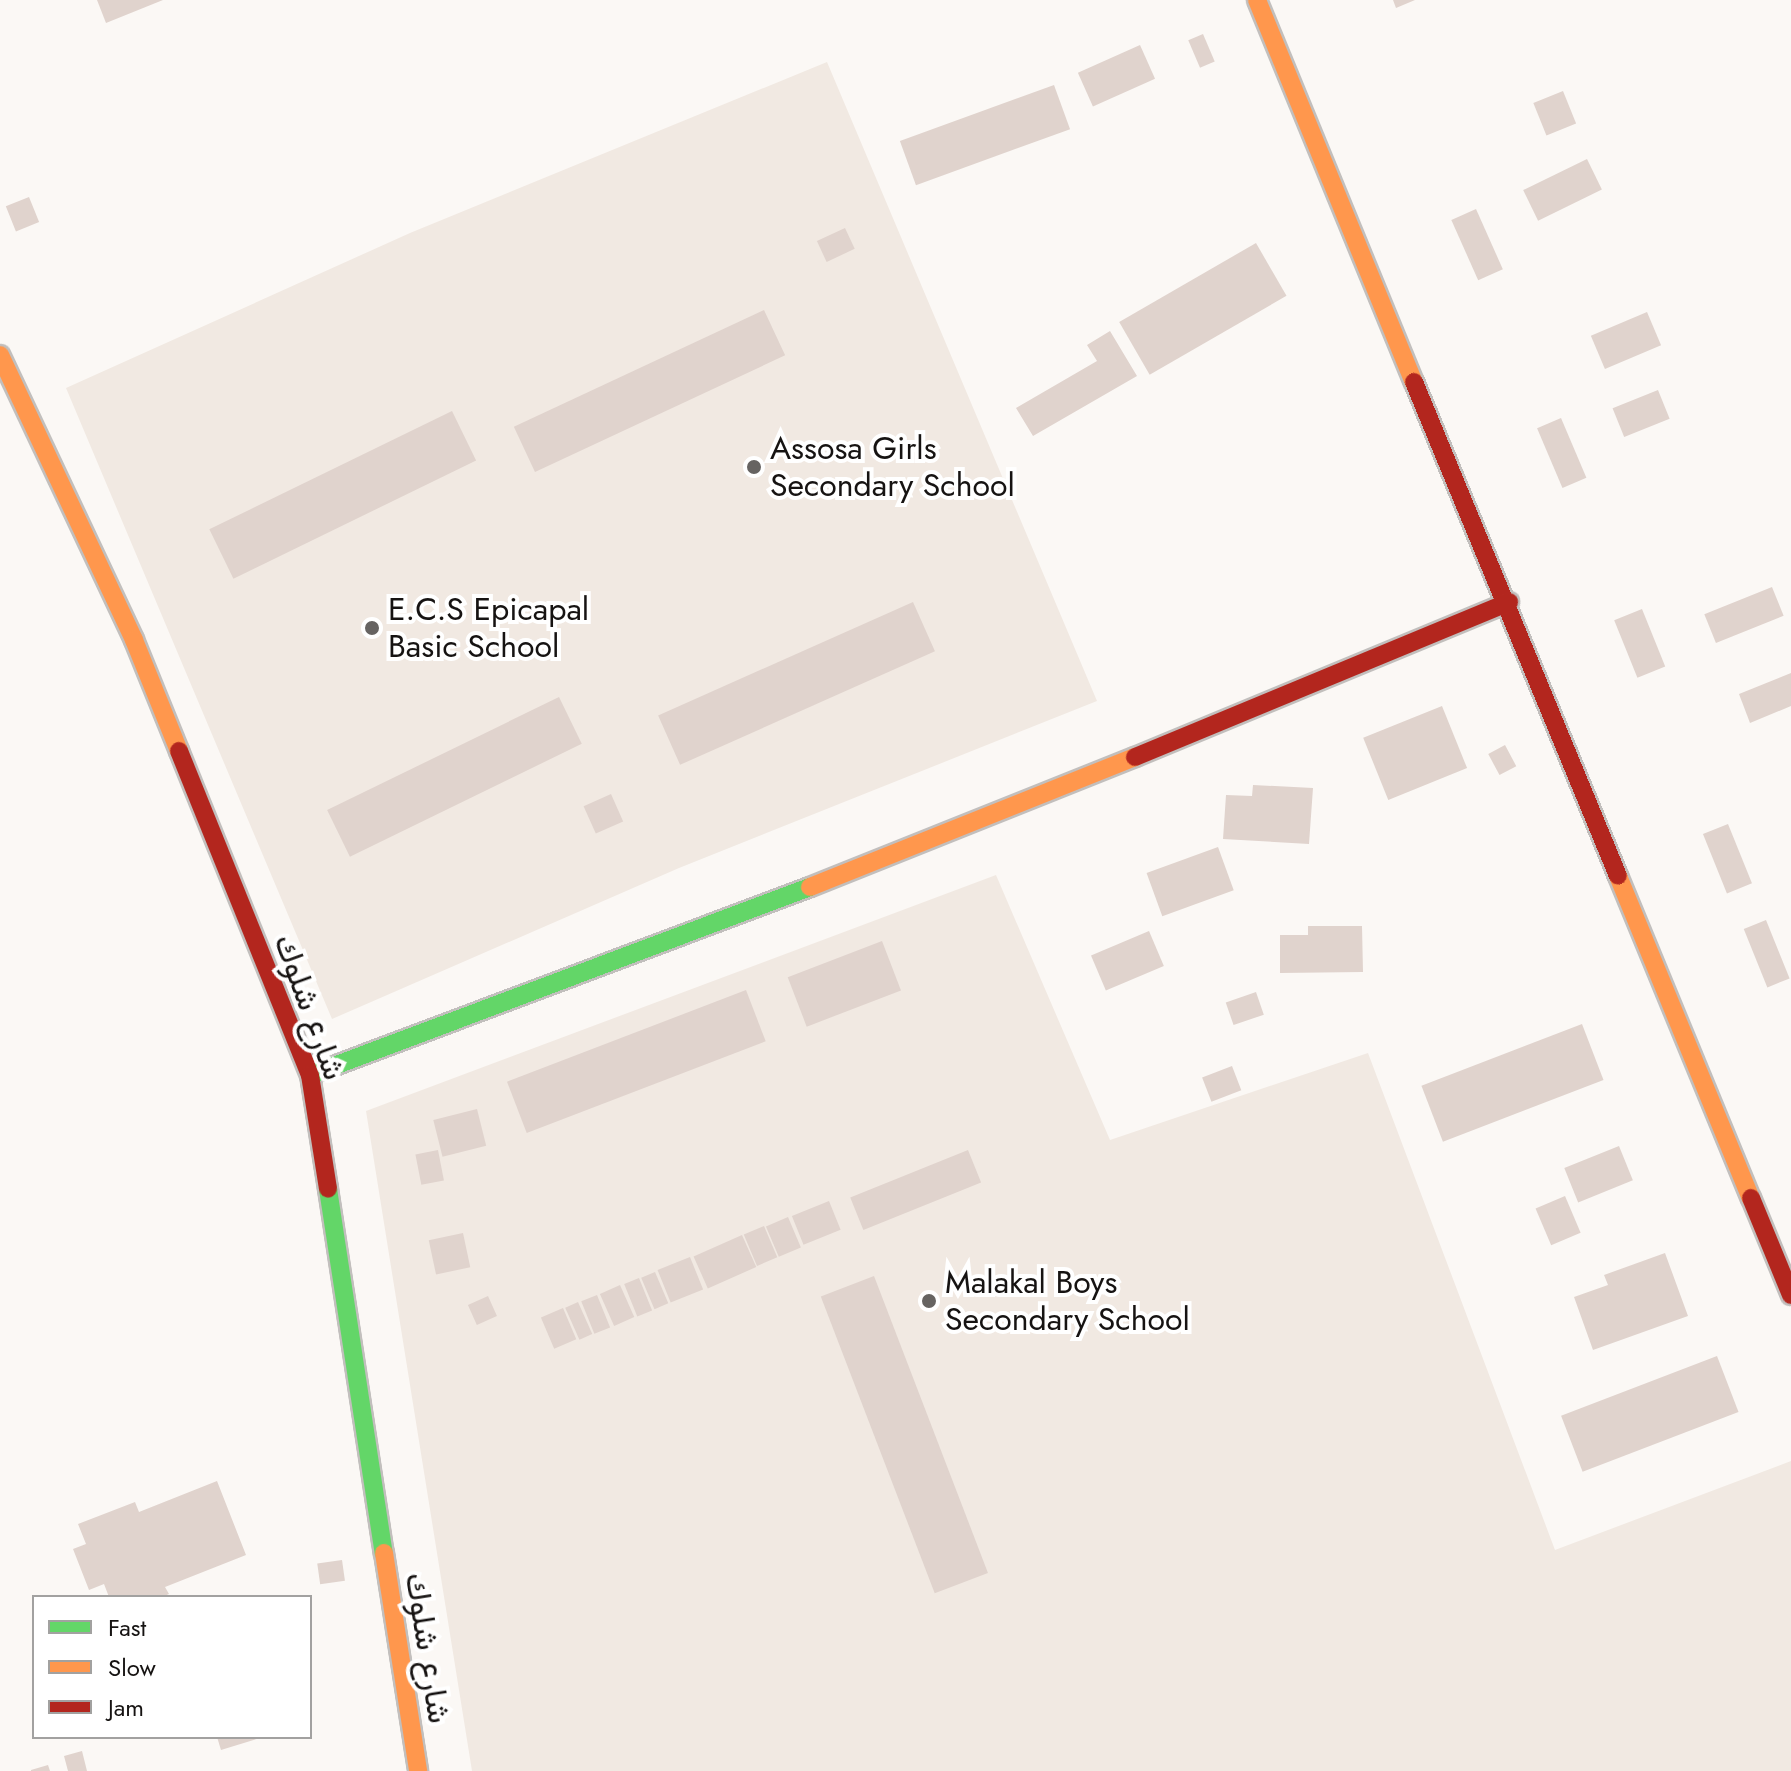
<!DOCTYPE html>
<html>
<head>
<meta charset="utf-8">
<style>
  body { margin:0 }
  #map { position:relative; width:1791px; height:1771px; overflow:hidden; background:#fbf8f5; font-family:Jost,Vazirmatn,sans-serif }
  div>[style] { position:absolute }
  [style*='--x'] { left:calc(var(--x)*1px); top:calc(var(--y)*1px); width:calc(var(--w)*1px); rotate:calc(var(--a)*1deg) }
  .built>* { inset:0; background:#f1e9e2 }
  .building>* { inset:0; background:#e0d3cd; transform-origin:0 0 }
  .roads { filter:drop-shadow(2px 0 #c2bfbd) drop-shadow(-2px 0 #c2bfbd) drop-shadow(0 2px #c2bfbd) drop-shadow(0 -2px #c2bfbd) }
  .fast>* { height:18px; margin:-9px; padding:0 9px; transform-origin:9px; border-radius:9px; background:#63d668 }
  .slow>* { height:18px; margin:-9px; padding:0 9px; transform-origin:9px; border-radius:9px; background:#ff974d }
  .jam>* { height:18px; margin:-9px; padding:0 9px; transform-origin:9px; border-radius:9px; background:#b3261e }
  .dots>* { width:22px; height:22px; translate:-50% -50%; box-sizing:border-box; border:4px solid #fff; border-radius:50% }
  span { translate:-50% -50%; white-space:nowrap; text-align:center; line-height:1.15; -webkit-text-stroke:8px #fff; paint-order:stroke }
  .poi-label { font-size:32px; color:#161312 }
  .left { translate:0 -50%; text-align:left }
  .street-label { font-size:32px; color:#161312 }
  .legend { position:absolute; left:32px; top:1595px; width:280px; height:144px; box-sizing:border-box; background:#fff; border:2px solid #a2a1a0; margin:0; padding:10px 14px; list-style:none; font-size:24px; color:#161312 }
  .legend li { display:flex; align-items:center; gap:16px; height:40px }
  .legend b { width:40px; border:2px solid #a2a1a0 }
</style>
</head>
<body>
<div id="map">
  <div class="built">
    <div style="clip-path:polygon(827px 62px,1097px 701px,679px 868px,332px 1019px,66px 388px,410px 233px)"></div>
    <div style="clip-path:polygon(996px 875px,1110px 1140px,1368px 1053px,1555px 1550px,1791px 1461px,1791px 1771px,472px 1771px,366px 1111px)"></div>
  </div>
  <div class="building">
    <div style="clip-path:polygon(97px 0,163px 0,106px 23px)"></div>
    <div style="clip-path:polygon(1393px 0,1415px 0,1396px 8px)"></div>
    <div style="left:1203px;top:34px;width:30px;height:16px;rotate:67deg"></div>
    <div style="left:1140px;top:45px;width:37px;height:68px;rotate:66deg"></div>
    <div style="left:1054px;top:85px;width:47px;height:164px;rotate:70deg"></div>
    <div style="left:1563px;top:91px;width:35px;height:32px;rotate:68deg"></div>
    <div style="left:1587px;top:159px;width:34px;height:71px;rotate:64deg"></div>
    <div style="left:29px;top:197px;width:27px;height:25px;rotate:68deg"></div>
    <div style="left:1476px;top:209px;width:66px;height:27px;rotate:66deg"></div>
    <div style="left:845px;top:228px;width:23px;height:31px;rotate:65deg"></div>
    <div style="left:1256px;top:243px;width:61px;height:158px;rotate:60deg"></div>
    <div style="left:764px;top:310px;width:50px;height:276px;rotate:65deg"></div>
    <div style="left:1647px;top:312px;width:36px;height:61px;rotate:67deg"></div>
    <div style="clip-path:polygon(1110px 331px,1137px 376px,1033px 436px,1016px 408px,1097px 361px,1087px 345px)"></div>
    <div style="left:1658px;top:390px;width:31px;height:49px;rotate:68deg"></div>
    <div style="left:452px;top:411px;width:55px;height:270px;rotate:64deg"></div>
    <div style="left:1561px;top:418px;width:65px;height:26px;rotate:67deg"></div>
    <div style="left:1772px;top:587px;width:31px;height:73px;rotate:68deg"></div>
    <div style="left:913px;top:602px;width:54px;height:279px;rotate:66deg"></div>
    <div style="left:1642px;top:609px;width:62px;height:30px;rotate:68deg"></div>
    <div style="clip-path:polygon(1791px 673px,1791px 706px,1750px 723px,1739px 694px)"></div>
    <div style="left:559px;top:697px;width:52px;height:258px;rotate:64deg"></div>
    <div style="left:1442px;top:706px;width:67px;height:85px;rotate:68deg"></div>
    <div style="left:1505px;top:745px;width:24px;height:19px;rotate:62deg"></div>
    <div style="clip-path:polygon(1253px 785px,1313px 788px,1309px 844px,1223px 839px,1226px 795px,1252px 796px)"></div>
    <div style="left:611px;top:794px;width:30px;height:30px;rotate:66deg"></div>
    <div style="left:1728px;top:824px;width:64px;height:27px;rotate:68deg"></div>
    <div style="left:1218px;top:847px;width:46px;height:76px;rotate:70deg"></div>
    <div style="left:1766px;top:920px;width:63px;height:24px;rotate:68deg"></div>
    <div style="clip-path:polygon(1308px 926px,1362px 926px,1363px 972px,1280px 973px,1280px 935px,1308px 935px)"></div>
    <div style="left:1149px;top:931px;width:38px;height:63px;rotate:67deg"></div>
    <div style="left:882px;top:941px;width:53px;height:101px;rotate:69deg"></div>
    <div style="left:746px;top:990px;width:55px;height:256px;rotate:69deg"></div>
    <div style="left:1256px;top:992px;width:24px;height:32px;rotate:71deg"></div>
    <div style="left:1582px;top:1024px;width:60px;height:172px;rotate:69deg"></div>
    <div style="left:1232px;top:1066px;width:26px;height:32px;rotate:69deg"></div>
    <div style="left:477px;top:1109px;width:38px;height:45px;rotate:76deg"></div>
    <div style="left:1619px;top:1146px;width:37px;height:59px;rotate:68deg"></div>
    <div style="left:438px;top:1150px;width:31px;height:23px;rotate:79deg"></div>
    <div style="left:968px;top:1150px;width:35px;height:127px;rotate:68deg"></div>
    <div style="left:1565px;top:1196px;width:40px;height:32px;rotate:67deg"></div>
    <div style="left:829px;top:1201px;width:31px;height:40px;rotate:68deg"></div>
    <div style="left:788px;top:1217px;width:33px;height:24px;rotate:67deg"></div>
    <div style="left:764px;top:1226px;width:34px;height:22px;rotate:67deg"></div>
    <div style="left:463px;top:1233px;width:35px;height:35px;rotate:78deg"></div>
    <div style="left:742px;top:1235px;width:35px;height:53px;rotate:66deg"></div>
    <div style="clip-path:polygon(1665px 1253px,1688px 1316px,1593px 1350px,1574px 1297px,1608px 1285px,1604px 1275px)"></div>
    <div style="left:690px;top:1257px;width:35px;height:35px;rotate:68deg"></div>
    <div style="left:655px;top:1272px;width:34px;height:15px;rotate:67deg"></div>
    <div style="left:874px;top:1276px;width:318px;height:57px;rotate:69deg"></div>
    <div style="left:639px;top:1278px;width:35px;height:16px;rotate:68deg"></div>
    <div style="left:620px;top:1285px;width:35px;height:22px;rotate:66deg"></div>
    <div style="left:597px;top:1295px;width:35px;height:17px;rotate:68deg"></div>
    <div style="left:488px;top:1296px;width:22px;height:22px;rotate:66deg"></div>
    <div style="left:578px;top:1302px;width:35px;height:14px;rotate:66deg"></div>
    <div style="left:563px;top:1308px;width:34px;height:24px;rotate:67deg"></div>
    <div style="left:1717px;top:1356px;width:60px;height:167px;rotate:69deg"></div>
    <div style="clip-path:polygon(217px 1481px,246px 1555px,165px 1587px,169px 1594px,162px 1597px,109px 1597px,104px 1584px,89px 1590px,73px 1549px,86px 1544px,78px 1524px,135px 1502px,139px 1512px)"></div>
    <div style="left:342px;top:1560px;width:21px;height:25px;rotate:82deg"></div>
    <div style="clip-path:polygon(217px 1737px,260px 1737px,260px 1738px,221px 1750px)"></div>
    <div style="clip-path:polygon(82px 1751px,87px 1771px,68px 1771px,64px 1756px)"></div>
    <div style="clip-path:polygon(48px 1765px,50px 1771px,31px 1771px,31px 1770px)"></div>
  </div>
  <div class="roads">
    <div class="fast">
      <div style="--x:310;--y:1075;--w:534;--a:-20.61"></div>
      <div style="--x:328;--y:1189;--w:368;--a:81.3"></div>
    </div>
    <div class="slow">
      <div style="--x:1257;--y:0;--w:413;--a:67.7"></div>
      <div style="--x:0;--y:355;--w:315;--a:64.8"></div>
      <div style="--x:134;--y:640;--w:120;--a:67.9"></div>
      <div style="--x:1618;--y:876;--w:348;--a:67.6"></div>
      <div style="--x:810;--y:887;--w:350;--a:-21.8"></div>
      <div style="--x:384;--y:1553;--w:221;--a:81.1"></div>
    </div>
    <div class="jam">
      <div style="--x:1414;--y:382;--w:534;--a:67.56"></div>
      <div style="--x:179;--y:751;--w:349;--a:68"></div>
      <div style="--x:310;--y:1075;--w:115;--a:81"></div>
      <div style="--x:1135;--y:757;--w:405;--a:-22.5"></div>
      <div style="--x:1751;--y:1198;--w:105;--a:67.6"></div>
    </div>
  </div>
  <div class="dots">
    <div style="left:754px;top:467px;background:#666361"></div>
    <div style="left:372px;top:628px;background:#666361"></div>
    <div style="left:929px;top:1301px;background:#666361"></div>
  </div>
  <div class="poi-label">
    <span class="left" style="left:770px;top:467px">Assosa Girls<br>Secondary School</span>
    <span class="left" style="left:388px;top:628px">E.C.S Epicapal<br>Basic School</span>
    <span class="left" style="left:945px;top:1301px">Malakal Boys<br>Secondary School</span>
  </div>
  <div class="street-label">
    <span style="left:310px;top:1007px;rotate:70deg">شارع شلوك</span>
    <span style="left:428px;top:1648px;rotate:81deg">شارع شلوك</span>
  </div>
  <ul class="legend">
  <li><b style="height:10px;background:#63d668"></b>Fast</li>
  <li><b style="height:10px;background:#ff974d"></b>Slow</li>
  <li><b style="height:10px;background:#b3261e"></b>Jam</li>
  </ul>
</div>
</body>
</html>
